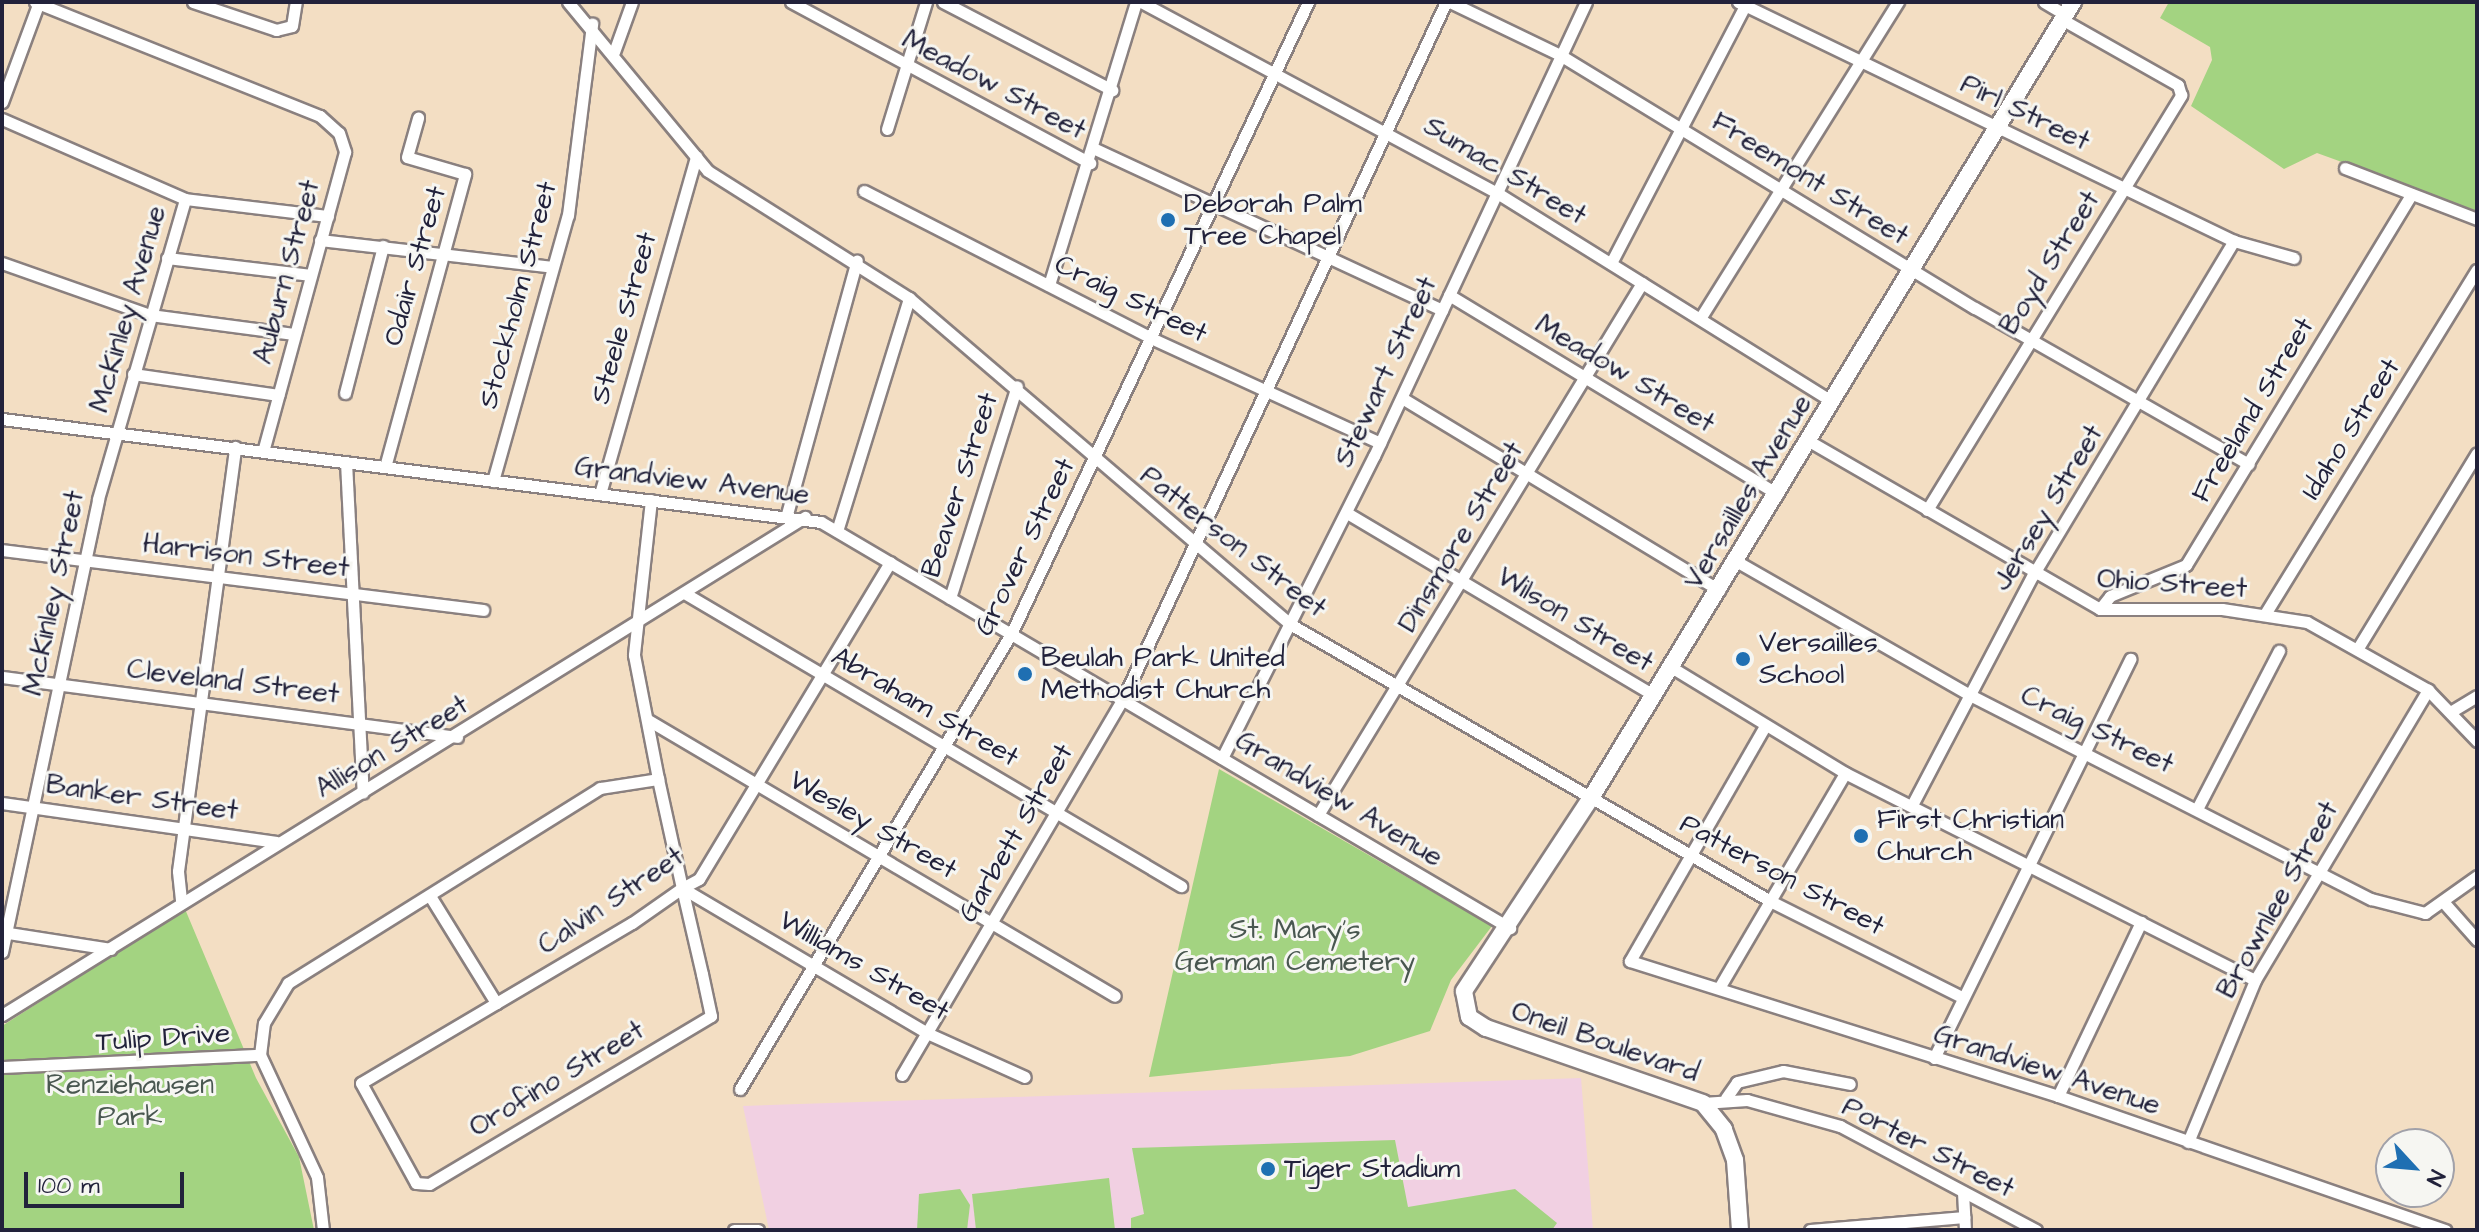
<!DOCTYPE html>
<html>
<head>
<meta charset="utf-8">
<style>
  body { margin:0 }
  #map { position:relative; width:2479px; height:1232px; overflow:hidden; background:#f3dec3; font-family:"Architects Daughter",sans-serif }
  div>[style] { position:absolute }
  [style*='--x'] { left:calc(var(--x)*1px); top:calc(var(--y)*1px); width:calc(var(--w)*1px); rotate:calc(var(--a)*1deg) }
  .built>* { inset:0; background:#f1d0e2 }
  .green>* { inset:0; background:#a3d381 }
  .roads { filter:drop-shadow(2px 0 #8a807f) drop-shadow(-2px 0 #8a807f) drop-shadow(0 2px #8a807f) drop-shadow(0 -2px #8a807f) }
  .street>* { height:11px; margin:-5.5px; padding:0 5.5px; transform-origin:5.5px; border-radius:5.5px; background:#fff }
  .secondary>* { height:16px; margin:-8px; padding:0 8px; transform-origin:8px; border-radius:8px; background:#fff }
  .dots>* { width:22px; height:22px; translate:-50% -50%; box-sizing:border-box; border:4px solid #f6f6f2; border-radius:50% }
  span { translate:-50% -50%; white-space:nowrap; text-align:center; line-height:1.15; -webkit-text-stroke:6px #f6f6f2; paint-order:stroke }
  .street-label { font-size:28px; color:#22223b }
  .poi-label { font-size:28px; color:#22223b }
  .left { translate:0 -50%; text-align:left }
  .park-label { font-size:28px; color:#495750 }
  .frame { position:absolute; inset:0; border:4px solid #22223b; pointer-events:none }
  .north { position:absolute; left:2375px; top:1128px; width:80px; height:80px; box-sizing:border-box; background:#f6f6f2; border:2px solid #a1a1a9; border-radius:50%; rotate:116deg; font-size:22px; font-weight:700; line-height:32px; text-align:center; color:#22223b }
  .north::after { content:''; display:block; margin:auto; width:28px; height:36px; background:#1f6fb2; clip-path:polygon(50% 0,100% 100%,50% 72%,0 100%) }
  .scale { position:absolute; left:24px; top:1172px; width:160px; height:36px; box-sizing:border-box; border:4px solid #22223b; border-top:0; padding-left:10px; font-size:24px; line-height:28px; white-space:nowrap; color:#22223b; -webkit-text-stroke:6px #f6f6f2; paint-order:stroke }
</style>
</head>
<body>
<div id="map">
  <div class="built">
    <div style="clip-path:polygon(1581px 1078px,1593px 1230px,769px 1230px,743px 1106px)"></div>
  </div>
  <div class="green">
    <div style="clip-path:polygon(2169px 2px,2477px 2px,2477px 211px,2317px 153px,2284px 169px,2191px 106px,2212px 60px,2210px 47px,2160px 18px)"></div>
    <div style="clip-path:polygon(1219px 769px,1492px 926px,1451px 980px,1430px 1031px,1350px 1056px,1149px 1077px)"></div>
    <div style="clip-path:polygon(185px 909px,256px 1078px,299px 1157px,314px 1230px,2px 1230px,2px 1026px)"></div>
    <div style="clip-path:polygon(1395px 1140px,1408px 1207px,1515px 1189px,1557px 1223px,1552px 1230px,1131px 1230px,1131px 1218px,1144px 1214px,1132px 1148px)"></div>
    <div style="clip-path:polygon(1109px 1178px,1115px 1230px,976px 1230px,972px 1194px)"></div>
    <div style="clip-path:polygon(960px 1189px,970px 1205px,967px 1230px,917px 1230px,919px 1194px)"></div>
  </div>
  <div class="roads">
    <div class="street">
      <div style="--x:35;--y:2;--w:307;--a:21.8"></div>
      <div style="--x:320;--y:116;--w:25;--a:42"></div>
      <div style="--x:339;--y:133;--w:20;--a:72"></div>
      <div style="--x:345;--y:152;--w:308;--a:105.3"></div>
      <div style="--x:193;--y:2;--w:88;--a:18.6"></div>
      <div style="--x:276;--y:30;--w:16;--a:-14"></div>
      <div style="--x:292;--y:26;--w:24;--a:-81"></div>
      <div style="--x:568;--y:2;--w:219;--a:50.4"></div>
      <div style="--x:708;--y:171;--w:238;--a:32.3"></div>
      <div style="--x:909;--y:298;--w:501;--a:40.55"></div>
      <div style="--x:1290;--y:624;--w:556;--a:29.97"></div>
      <div style="--x:1772;--y:902;--w:212;--a:26.6"></div>
      <div style="--x:791;--y:2;--w:340;--a:28.3"></div>
      <div style="--x:943;--y:2;--w:191;--a:27.5"></div>
      <div style="--x:1141;--y:2;--w:400;--a:28.2"></div>
      <div style="--x:1494;--y:191;--w:399;--a:31.9"></div>
      <div style="--x:1450;--y:2;--w:122;--a:25.7"></div>
      <div style="--x:1560;--y:55;--w:486;--a:31.4"></div>
      <div style="--x:1975;--y:308;--w:315;--a:29.7"></div>
      <div style="--x:1738;--y:2;--w:551;--a:25.73"></div>
      <div style="--x:2234;--y:241;--w:62;--a:15.8"></div>
      <div style="--x:2044;--y:2;--w:26;--a:31"></div>
      <div style="--x:614;--y:52;--w:53;--a:-70.2"></div>
      <div style="--x:2;--y:102;--w:107;--a:-69.7"></div>
      <div style="--x:2;--y:119;--w:200;--a:23.6"></div>
      <div style="--x:185;--y:199;--w:144;--a:6.8"></div>
      <div style="--x:887;--y:129;--w:133;--a:-72.9"></div>
      <div style="--x:1093;--y:148;--w:385;--a:24.9"></div>
      <div style="--x:2345;--y:168;--w:142;--a:21.1"></div>
      <div style="--x:864;--y:191;--w:322;--a:27.1"></div>
      <div style="--x:1151;--y:338;--w:252;--a:24.6"></div>
      <div style="--x:320;--y:240;--w:234;--a:6.6"></div>
      <div style="--x:167;--y:258;--w:145;--a:6.7"></div>
      <div style="--x:2;--y:263;--w:157;--a:19.4"></div>
      <div style="--x:150;--y:315;--w:145;--a:7.5"></div>
      <div style="--x:1611;--y:263;--w:294;--a:-62.5"></div>
      <div style="--x:1049;--y:285;--w:296;--a:-72.9"></div>
      <div style="--x:1449;--y:295;--w:384;--a:31.2"></div>
      <div style="--x:1701;--y:317;--w:372;--a:-58"></div>
      <div style="--x:133;--y:374;--w:147;--a:8.2"></div>
      <div style="--x:345;--y:393;--w:152;--a:-75.5"></div>
      <div style="--x:1402;--y:398;--w:371;--a:31.2"></div>
      <div style="--x:2;--y:419;--w:825;--a:7.17"></div>
      <div style="--x:821;--y:522;--w:800;--a:30.51"></div>
      <div style="--x:1809;--y:441;--w:336;--a:30"></div>
      <div style="--x:2100;--y:609;--w:122;--a:0"></div>
      <div style="--x:2222;--y:609;--w:86;--a:8.7"></div>
      <div style="--x:2307;--y:622;--w:139;--a:29.3"></div>
      <div style="--x:2428;--y:690;--w:71;--a:46.1"></div>
      <div style="--x:346;--y:462;--w:331;--a:87.1"></div>
      <div style="--x:385;--y:467;--w:304;--a:-74.7"></div>
      <div style="--x:465;--y:174;--w:60;--a:-163.7"></div>
      <div style="--x:407;--y:157;--w:41;--a:-74.2"></div>
      <div style="--x:493;--y:481;--w:276;--a:-74.3"></div>
      <div style="--x:568;--y:215;--w:193;--a:-82.8"></div>
      <div style="--x:600;--y:494;--w:351;--a:-74.1"></div>
      <div style="--x:651;--y:500;--w:156;--a:96.3"></div>
      <div style="--x:634;--y:655;--w:126;--a:79"></div>
      <div style="--x:658;--y:779;--w:112;--a:77.6"></div>
      <div style="--x:682;--y:888;--w:88;--a:76.9"></div>
      <div style="--x:702;--y:974;--w:43;--a:77.9"></div>
      <div style="--x:711;--y:1016;--w:328;--a:149.2"></div>
      <div style="--x:429;--y:1184;--w:13;--a:-176"></div>
      <div style="--x:416;--y:1183;--w:114;--a:-118.8"></div>
      <div style="--x:361;--y:1083;--w:315;--a:-30.6"></div>
      <div style="--x:632;--y:923;--w:61;--a:-35"></div>
      <div style="--x:682;--y:888;--w:19;--a:-28"></div>
      <div style="--x:699;--y:879;--w:370;--a:-58.9"></div>
      <div style="--x:1927;--y:510;--w:487;--a:-58.5"></div>
      <div style="--x:2181;--y:95;--w:10;--a:-107"></div>
      <div style="--x:2178;--y:85;--w:132;--a:-150.5"></div>
      <div style="--x:1347;--y:513;--w:357;--a:30.7"></div>
      <div style="--x:787;--y:514;--w:263;--a:-74.6"></div>
      <div style="--x:837;--y:531;--w:244;--a:-72.8"></div>
      <div style="--x:2;--y:550;--w:485;--a:7.1"></div>
      <div style="--x:1736;--y:561;--w:267;--a:29.8"></div>
      <div style="--x:1968;--y:694;--w:452;--a:27"></div>
      <div style="--x:2371;--y:899;--w:56;--a:14.5"></div>
      <div style="--x:2425;--y:913;--w:64;--a:-35.4"></div>
      <div style="--x:686;--y:594;--w:575;--a:30.54"></div>
      <div style="--x:950;--y:598;--w:222;--a:-72.5"></div>
      <div style="--x:2100;--y:609;--w:16;--a:-52"></div>
      <div style="--x:2110;--y:596;--w:82;--a:-22.2"></div>
      <div style="--x:2186;--y:565;--w:434;--a:-58.7"></div>
      <div style="--x:2265;--y:614;--w:404;--a:-58.4"></div>
      <div style="--x:2358;--y:648;--w:228;--a:-58.6"></div>
      <div style="--x:1671;--y:667;--w:204;--a:31.3"></div>
      <div style="--x:1845;--y:773;--w:459;--a:26.8"></div>
      <div style="--x:2;--y:677;--w:459;--a:7.5"></div>
      <div style="--x:2452;--y:711;--w:29;--a:-31"></div>
      <div style="--x:648;--y:720;--w:542;--a:30.58"></div>
      <div style="--x:1765;--y:726;--w:271;--a:119.9"></div>
      <div style="--x:1630;--y:961;--w:449;--a:17.5"></div>
      <div style="--x:2058;--y:1096;--w:410;--a:19.1"></div>
      <div style="--x:1222;--y:758;--w:338;--a:-63.3"></div>
      <div style="--x:1374;--y:456;--w:501;--a:-64.97"></div>
      <div style="--x:2;--y:803;--w:277;--a:8.1"></div>
      <div style="--x:1912;--y:805;--w:260;--a:-62.3"></div>
      <div style="--x:2033;--y:575;--w:390;--a:-59"></div>
      <div style="--x:2198;--y:807;--w:176;--a:-62.6"></div>
      <div style="--x:1318;--y:815;--w:623;--a:-58.66"></div>
      <div style="--x:682;--y:888;--w:285;--a:30.6"></div>
      <div style="--x:927;--y:1033;--w:107;--a:24.2"></div>
      <div style="--x:430;--y:896;--w:126;--a:58.3"></div>
      <div style="--x:181;--y:900;--w:29;--a:-96"></div>
      <div style="--x:178;--y:871;--w:428;--a:-82.3"></div>
      <div style="--x:2446;--y:905;--w:47;--a:48.5"></div>
      <div style="--x:2;--y:932;--w:110;--a:8.9"></div>
      <div style="--x:2;--y:952;--w:463;--a:-78"></div>
      <div style="--x:98;--y:499;--w:312;--a:-73.8"></div>
      <div style="--x:1719;--y:988;--w:249;--a:-59.6"></div>
      <div style="--x:2;--y:1015;--w:945;--a:-31.81"></div>
      <div style="--x:1934;--y:1058;--w:445;--a:-63.8"></div>
      <div style="--x:2;--y:1067;--w:258;--a:-2.7"></div>
      <div style="--x:902;--y:1075;--w:436;--a:-59.6"></div>
      <div style="--x:1123;--y:699;--w:768;--a:-65.14"></div>
      <div style="--x:740;--y:1089;--w:532;--a:-59.24"></div>
      <div style="--x:1012;--y:632;--w:696;--a:-64.83"></div>
      <div style="--x:2058;--y:1096;--w:193;--a:-64.5"></div>
      <div style="--x:1726;--y:1098;--w:19;--a:-55"></div>
      <div style="--x:1737;--y:1082;--w:47;--a:-13.4"></div>
      <div style="--x:1783;--y:1071;--w:68;--a:11"></div>
      <div style="--x:1703;--y:1103;--w:44;--a:-3.9"></div>
      <div style="--x:1747;--y:1100;--w:97;--a:15.6"></div>
      <div style="--x:1840;--y:1126;--w:222;--a:28"></div>
      <div style="--x:2188;--y:1142;--w:175;--a:-67.5"></div>
      <div style="--x:2255;--y:980;--w:338;--a:-59.2"></div>
      <div style="--x:1963;--y:1192;--w:38;--a:87"></div>
      <div style="--x:323;--y:1230;--w:53;--a:-96.5"></div>
      <div style="--x:317;--y:1177;--w:135;--a:-115"></div>
      <div style="--x:260;--y:1055;--w:32;--a:-83"></div>
      <div style="--x:264;--y:1023;--w:47;--a:-59"></div>
      <div style="--x:288;--y:983;--w:368;--a:-32"></div>
      <div style="--x:600;--y:788;--w:59;--a:-8.8"></div>
      <div style="--x:734;--y:1230;--w:24;--a:0"></div>
      <div style="--x:1810;--y:1230;--w:155;--a:-4.8"></div>
    </div>
    <div class="secondary">
      <div style="--x:1740;--y:1230;--w:70;--a:-94.1"></div>
      <div style="--x:1735;--y:1160;--w:33;--a:-110"></div>
      <div style="--x:1724;--y:1129;--w:33;--a:-129"></div>
      <div style="--x:1703;--y:1103;--w:230;--a:-160.9"></div>
      <div style="--x:1486;--y:1028;--w:20;--a:-147"></div>
      <div style="--x:1469;--y:1017;--w:26;--a:-101"></div>
      <div style="--x:1464;--y:991;--w:231;--a:-56.7"></div>
      <div style="--x:1591;--y:798;--w:931;--a:-58.8"></div>
    </div>
  </div>
  <div class="dots">
    <div style="left:1168px;top:220px;background:#1f6fb2"></div>
    <div style="left:1743px;top:659px;background:#1f6fb2"></div>
    <div style="left:1025px;top:674px;background:#1f6fb2"></div>
    <div style="left:1861px;top:836px;background:#1f6fb2"></div>
    <div style="left:1268px;top:1169px;background:#1f6fb2"></div>
  </div>
  <div class="street-label">
    <span style="left:994px;top:85px;rotate:28deg">Meadow Street</span>
    <span style="left:2025px;top:113px;rotate:26deg">Pirl Street</span>
    <span style="left:1505px;top:171px;rotate:31deg">Sumac Street</span>
    <span style="left:1810px;top:179px;rotate:32deg">Freemont Street</span>
    <span style="left:2050px;top:263px;rotate:-58deg">Boyd Street</span>
    <span style="left:415px;top:266px;rotate:-74deg">Odair Street</span>
    <span style="left:287px;top:272px;rotate:-75deg">Auburn Street</span>
    <span style="left:518px;top:295px;rotate:-75deg">Stockholm Street</span>
    <span style="left:1131px;top:299px;rotate:26deg">Craig Street</span>
    <span style="left:128px;top:309px;rotate:-74deg">McKinley Avenue</span>
    <span style="left:624px;top:318px;rotate:-74deg">Steele Street</span>
    <span style="left:1386px;top:372px;rotate:-65deg">Stewart Street</span>
    <span style="left:1625px;top:374px;rotate:31deg">Meadow Street</span>
    <span style="left:2253px;top:410px;rotate:-59deg">Freeland Street</span>
    <span style="left:2351px;top:429px;rotate:-58deg">Idaho Street</span>
    <span style="left:692px;top:481px;rotate:7deg">Grandview Avenue</span>
    <span style="left:960px;top:485px;rotate:-72deg">Beaver Street</span>
    <span style="left:1748px;top:492px;rotate:-59deg">Versailles Avenue</span>
    <span style="left:2048px;top:508px;rotate:-59deg">Jersey Street</span>
    <span style="left:1461px;top:537px;rotate:-59deg">Dinsmore Street</span>
    <span style="left:1233px;top:542px;rotate:38deg">Patterson Street</span>
    <span style="left:1025px;top:547px;rotate:-64deg">Grover Street</span>
    <span style="left:246px;top:556px;rotate:7deg">Harrison Street</span>
    <span style="left:2172px;top:584px;rotate:4deg">Ohio Street</span>
    <span style="left:54px;top:593px;rotate:-78deg">McKinley Street</span>
    <span style="left:1575px;top:620px;rotate:31deg">Wilson Street</span>
    <span style="left:233px;top:682px;rotate:7deg">Cleveland Street</span>
    <span style="left:925px;top:707px;rotate:30deg">Abraham Street</span>
    <span style="left:2097px;top:730px;rotate:26deg">Craig Street</span>
    <span style="left:392px;top:747px;rotate:-31deg">Allison Street</span>
    <span style="left:142px;top:798px;rotate:8deg">Banker Street</span>
    <span style="left:1339px;top:799px;rotate:31deg">Grandview Avenue</span>
    <span style="left:873px;top:825px;rotate:30deg">Wesley Street</span>
    <span style="left:1016px;top:833px;rotate:-60deg">Garbett Street</span>
    <span style="left:1782px;top:875px;rotate:28deg">Patterson Street</span>
    <span style="left:2278px;top:900px;rotate:-61deg">Brownlee Street</span>
    <span style="left:611px;top:901px;rotate:-34deg">Calvin Street</span>
    <span style="left:864px;top:966px;rotate:30deg">Williams Street</span>
    <span style="left:163px;top:1038px;rotate:-4deg">Tulip Drive</span>
    <span style="left:1605px;top:1042px;rotate:19deg">Oneil Boulevard</span>
    <span style="left:2047px;top:1070px;rotate:18deg">Grandview Avenue</span>
    <span style="left:557px;top:1079px;rotate:-31deg">Orofino Street</span>
    <span style="left:1928px;top:1148px;rotate:27deg">Porter Street</span>
  </div>
  <div class="poi-label">
    <span class="left" style="left:1184px;top:220px">Deborah Palm<br>Tree Chapel</span>
    <span class="left" style="left:1759px;top:659px">Versailles<br>School</span>
    <span class="left" style="left:1041px;top:674px">Beulah Park United<br>Methodist Church</span>
    <span class="left" style="left:1877px;top:836px">First Christian<br>Church</span>
    <span class="left" style="left:1284px;top:1169px">Tiger Stadium</span>
  </div>
  <div class="park-label">
    <span style="left:1295px;top:946px">St. Mary's<br>German Cemetery</span>
    <span style="left:130px;top:1101px">Renziehausen<br>Park</span>
  </div>
  <div class="frame"></div>
  <div class="north">N</div>
  <div class="scale">100 m</div>
</div>
</body>
</html>
